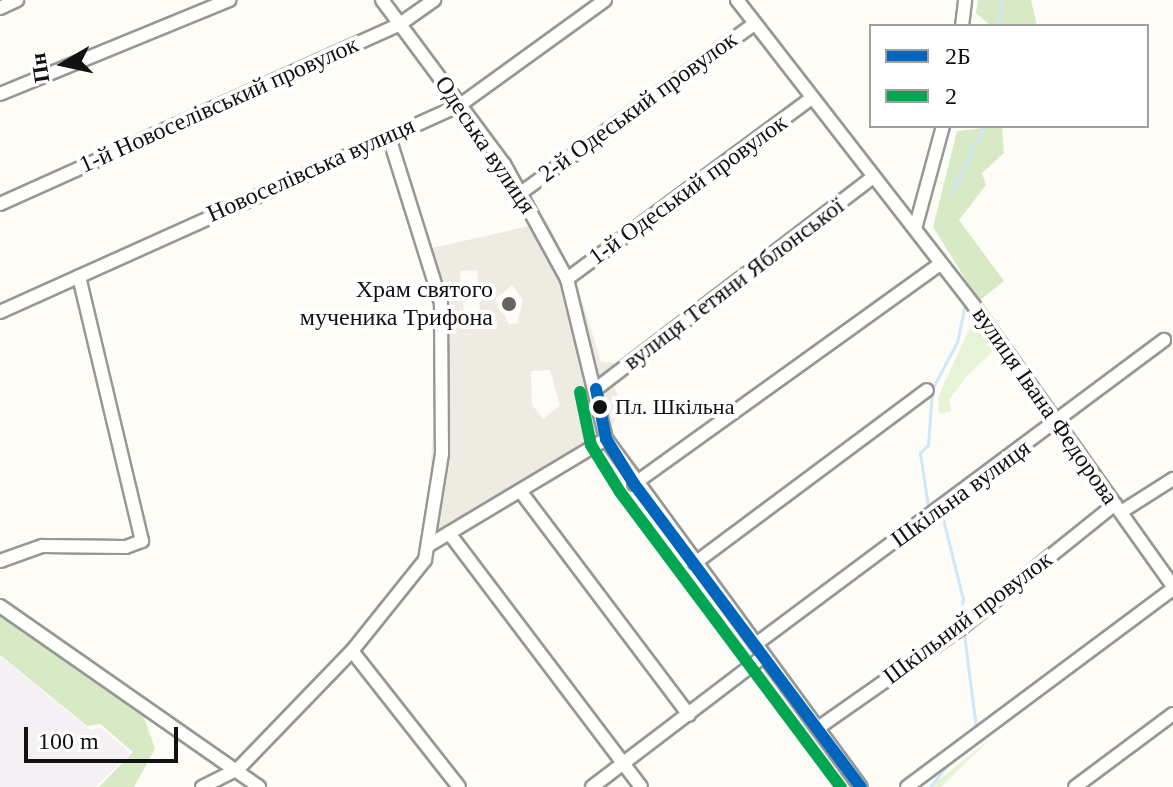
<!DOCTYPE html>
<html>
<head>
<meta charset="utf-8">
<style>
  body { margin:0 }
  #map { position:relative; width:1173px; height:787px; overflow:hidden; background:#fdfcf7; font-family:Georgia,serif }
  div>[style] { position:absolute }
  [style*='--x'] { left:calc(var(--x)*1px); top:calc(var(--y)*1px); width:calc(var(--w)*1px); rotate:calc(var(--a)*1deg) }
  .industrial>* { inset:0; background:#f5f0f3 }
  .green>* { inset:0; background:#e7f3d7 }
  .forest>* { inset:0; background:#d8eac5 }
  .plaza>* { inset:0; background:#edebe2 }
  .stream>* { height:3px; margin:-1.5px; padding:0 1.5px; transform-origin:1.5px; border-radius:1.5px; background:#cde8f7 }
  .roads { filter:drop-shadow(2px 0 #979795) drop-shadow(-2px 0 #979795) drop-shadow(0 2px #979795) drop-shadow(0 -2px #979795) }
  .street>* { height:12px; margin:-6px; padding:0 6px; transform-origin:6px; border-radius:6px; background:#fffffe }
  .bus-1>* { height:12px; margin:-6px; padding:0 6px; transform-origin:6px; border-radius:6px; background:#0065bd }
  .bus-2>* { height:12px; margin:-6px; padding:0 6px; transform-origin:6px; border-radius:6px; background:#00a651 }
  .dots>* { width:22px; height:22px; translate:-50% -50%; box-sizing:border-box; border:4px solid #fff; border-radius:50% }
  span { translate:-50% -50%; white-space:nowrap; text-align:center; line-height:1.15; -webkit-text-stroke:8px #fff; paint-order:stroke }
  .bus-label { font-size:22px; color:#111 }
  .left { translate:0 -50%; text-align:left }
  .street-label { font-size:24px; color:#111 }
  .poi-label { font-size:24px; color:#111 }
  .right { translate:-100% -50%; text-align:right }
  .legend { position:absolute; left:869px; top:24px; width:280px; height:104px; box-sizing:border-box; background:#fff; border:2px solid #a0a0a0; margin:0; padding:10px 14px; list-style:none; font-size:24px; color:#111 }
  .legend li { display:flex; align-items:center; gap:16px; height:40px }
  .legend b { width:40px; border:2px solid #a0a0a0 }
  .north { position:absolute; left:24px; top:24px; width:80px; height:80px; -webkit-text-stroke:6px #fff; paint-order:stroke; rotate:261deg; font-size:22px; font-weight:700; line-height:32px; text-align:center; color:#111 }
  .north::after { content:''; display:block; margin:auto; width:28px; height:36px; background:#111; clip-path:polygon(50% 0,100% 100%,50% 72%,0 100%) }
  .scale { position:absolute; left:24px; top:727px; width:154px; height:36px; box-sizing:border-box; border:4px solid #111; border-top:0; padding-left:10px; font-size:24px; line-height:28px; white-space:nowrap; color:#111; -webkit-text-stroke:6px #fff; paint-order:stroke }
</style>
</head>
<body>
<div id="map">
  <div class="industrial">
    <div style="clip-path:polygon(0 656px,91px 731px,100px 727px,131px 753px,95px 787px,0 787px)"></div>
  </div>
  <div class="green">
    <div style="clip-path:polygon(957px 284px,1000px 344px,966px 377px,949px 400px,951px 411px,939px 414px,938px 397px,974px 319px,950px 285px)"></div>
    <div style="clip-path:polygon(989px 740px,941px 787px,930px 787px)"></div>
  </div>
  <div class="forest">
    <div style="clip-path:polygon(978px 0,1031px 0,1037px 26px,991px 26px,976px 13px)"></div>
    <div style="clip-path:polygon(1002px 126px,1004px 153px,982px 173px,986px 185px,959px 220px,1004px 281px,979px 301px,933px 227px,957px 131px)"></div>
    <div style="clip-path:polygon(0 612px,144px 717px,155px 749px,134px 787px,99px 787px,133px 752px,100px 724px,87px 726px,0 655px)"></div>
  </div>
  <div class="plaza">
    <div style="clip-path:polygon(evenodd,547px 222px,574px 274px,601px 362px,623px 363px,627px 372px,613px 384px,622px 405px,606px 439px,443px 544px,426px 525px,437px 384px,428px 249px,547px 222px,477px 270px,480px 313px,464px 314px,460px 271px,477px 270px,547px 222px,512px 285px,523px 300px,517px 323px,509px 324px,495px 299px,512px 285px,547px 222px,550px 370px,560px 406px,543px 419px,532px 405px,531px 371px,550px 370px)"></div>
  </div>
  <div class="stream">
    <div style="--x:997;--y:26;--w:26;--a:-81"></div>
    <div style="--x:952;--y:192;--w:73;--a:-64.1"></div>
    <div style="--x:928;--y:506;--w:54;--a:-98.6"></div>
    <div style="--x:920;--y:453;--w:11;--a:-45"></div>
    <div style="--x:928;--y:445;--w:56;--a:-85.9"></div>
    <div style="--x:932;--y:389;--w:53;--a:-62"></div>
    <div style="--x:957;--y:342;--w:35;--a:-78"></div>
    <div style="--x:943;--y:519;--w:82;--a:76"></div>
    <div style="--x:963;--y:599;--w:24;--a:99"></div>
    <div style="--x:964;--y:634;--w:95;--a:82.7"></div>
    <div style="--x:930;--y:787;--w:28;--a:-52"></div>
  </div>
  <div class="roads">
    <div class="street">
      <div style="--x:382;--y:0;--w:204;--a:53.4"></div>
      <div style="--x:504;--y:164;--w:131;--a:61.3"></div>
      <div style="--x:567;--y:279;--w:165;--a:76.3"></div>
      <div style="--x:606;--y:439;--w:431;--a:53.8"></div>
      <div style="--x:737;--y:0;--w:387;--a:52.2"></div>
      <div style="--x:974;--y:306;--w:344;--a:54.6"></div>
      <div style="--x:0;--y:8;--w:19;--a:-25"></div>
      <div style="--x:962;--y:26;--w:26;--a:-83"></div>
      <div style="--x:0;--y:94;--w:248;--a:-22.3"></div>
      <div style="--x:522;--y:192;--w:286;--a:-35.9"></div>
      <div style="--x:0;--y:204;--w:439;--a:-24.2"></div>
      <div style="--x:400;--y:24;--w:42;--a:-35.2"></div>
      <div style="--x:915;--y:229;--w:107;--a:-74.8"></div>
      <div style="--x:567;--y:279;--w:301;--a:-36.5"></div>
      <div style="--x:0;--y:312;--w:504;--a:-24.23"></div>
      <div style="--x:460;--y:105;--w:179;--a:-35.9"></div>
      <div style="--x:596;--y:389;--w:346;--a:-37.4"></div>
      <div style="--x:634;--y:484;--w:378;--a:-35.7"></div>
      <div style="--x:521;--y:492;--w:279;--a:53"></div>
      <div style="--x:1121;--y:512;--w:62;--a:-32.4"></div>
      <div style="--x:449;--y:533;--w:318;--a:52.9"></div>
      <div style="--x:429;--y:545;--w:206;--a:-30.9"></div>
      <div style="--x:0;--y:561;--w:45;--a:-19.7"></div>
      <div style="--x:42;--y:546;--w:84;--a:0.7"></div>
      <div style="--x:126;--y:547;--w:17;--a:-21"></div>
      <div style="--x:142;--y:541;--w:272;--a:-103.4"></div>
      <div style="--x:695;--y:563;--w:289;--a:-36.7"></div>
      <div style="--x:0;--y:606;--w:316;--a:34.9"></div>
      <div style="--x:756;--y:644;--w:509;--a:-36.69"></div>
      <div style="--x:352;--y:651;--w:173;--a:51.8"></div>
      <div style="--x:818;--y:728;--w:174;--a:-35"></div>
      <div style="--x:961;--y:628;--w:198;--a:-38.8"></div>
      <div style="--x:202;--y:787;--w:40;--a:-26.6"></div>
      <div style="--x:238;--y:769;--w:164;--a:-46"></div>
      <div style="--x:352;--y:651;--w:117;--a:-51.3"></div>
      <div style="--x:425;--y:560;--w:107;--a:-80.9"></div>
      <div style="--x:442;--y:454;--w:151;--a:-90.4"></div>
      <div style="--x:441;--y:303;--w:174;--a:-107.4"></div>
      <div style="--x:592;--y:787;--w:216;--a:-37.3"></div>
      <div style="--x:907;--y:787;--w:332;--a:-36.7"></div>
      <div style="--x:1075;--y:787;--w:122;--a:-36.7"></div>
    </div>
  </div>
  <div class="bus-1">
    <div style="--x:596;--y:389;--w:51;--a:78.7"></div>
    <div style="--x:606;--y:439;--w:53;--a:58.1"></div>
    <div style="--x:634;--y:484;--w:379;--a:53.2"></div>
  </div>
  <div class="bus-2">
    <div style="--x:580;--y:392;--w:54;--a:78.3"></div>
    <div style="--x:591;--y:445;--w:55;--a:58.3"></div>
    <div style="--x:620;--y:492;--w:369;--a:53.2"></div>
  </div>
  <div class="dots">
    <div style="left:509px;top:304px;background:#646362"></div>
    <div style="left:600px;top:407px;background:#111"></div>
  </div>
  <div class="bus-label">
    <span class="left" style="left:615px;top:407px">Пл. Шкільна</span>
  </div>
  <div class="street-label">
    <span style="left:219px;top:105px;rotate:-24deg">1-й Новоселівський провулок</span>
    <span style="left:638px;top:107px;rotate:-36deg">2-й Одеський провулок</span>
    <span style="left:485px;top:145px;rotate:56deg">Одеська вулиця</span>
    <span style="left:311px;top:170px;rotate:-24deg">Новоселівська вулиця</span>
    <span style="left:688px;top:190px;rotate:-36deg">1-й Одеський провулок</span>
    <span style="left:734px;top:284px;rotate:-37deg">вулиця Тетяни Яблонської</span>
    <span style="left:1045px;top:406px;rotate:55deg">вулиця Івана Федорова</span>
    <span style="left:961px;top:494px;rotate:-36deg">Шкільна вулиця</span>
    <span style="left:968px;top:618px;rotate:-37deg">Шкільний провулок</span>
  </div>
  <div class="poi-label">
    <span class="right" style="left:493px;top:304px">Храм святого<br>мученика Трифона</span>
  </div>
  <ul class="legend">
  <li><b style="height:10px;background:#0065bd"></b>2Б</li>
  <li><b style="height:10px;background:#00a651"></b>2</li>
  </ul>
  <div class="north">Пн</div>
  <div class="scale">100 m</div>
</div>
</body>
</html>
